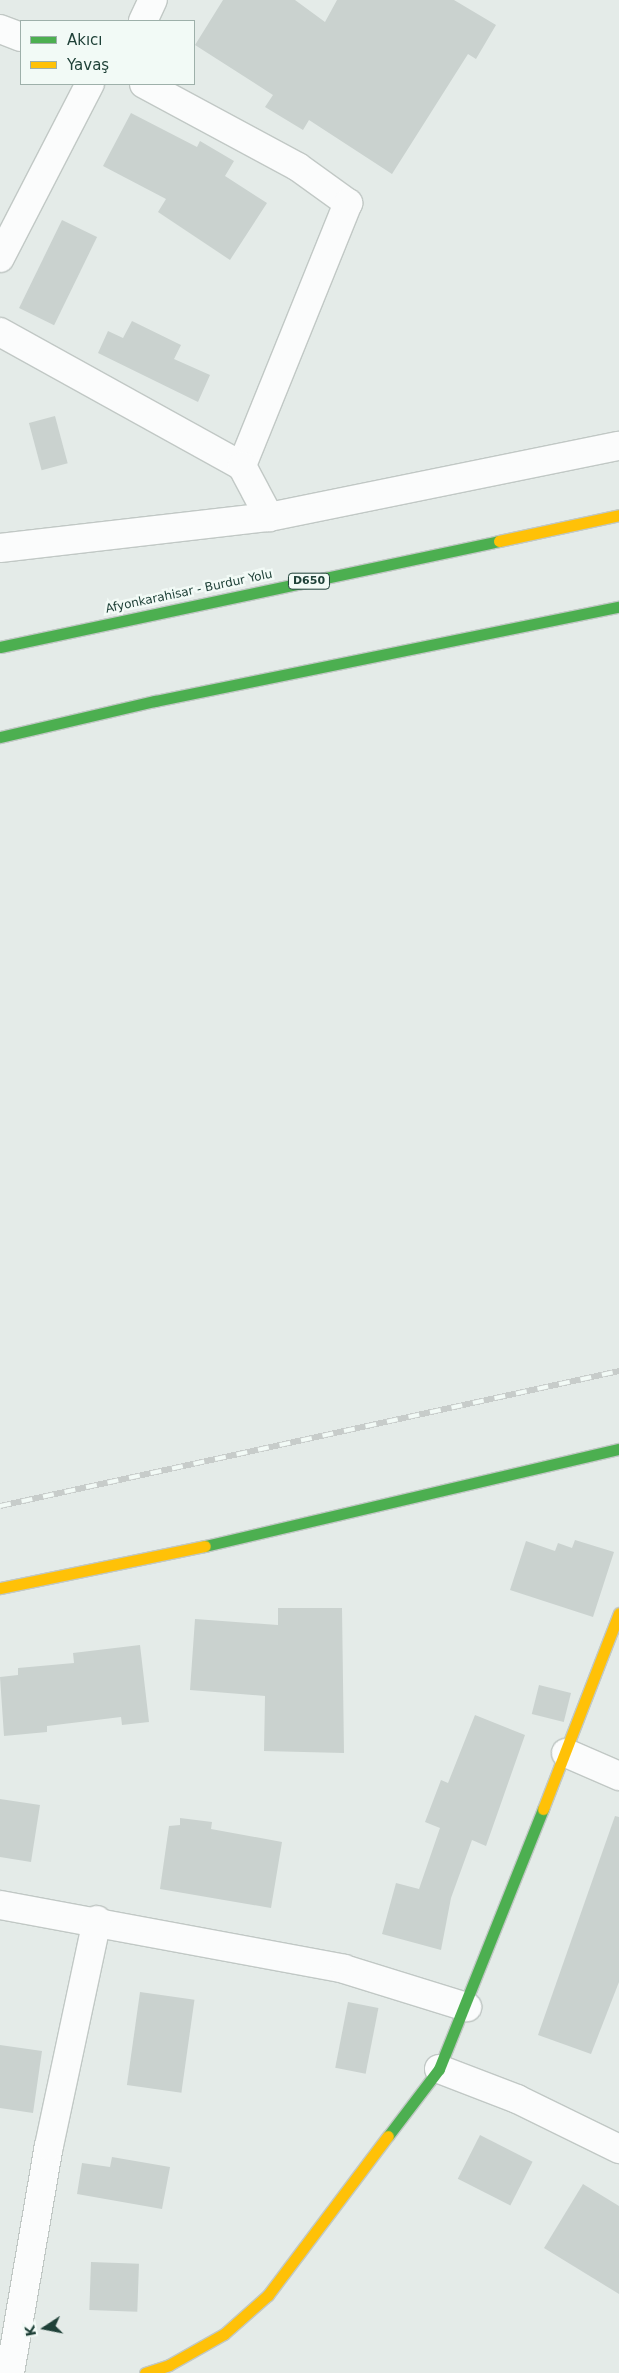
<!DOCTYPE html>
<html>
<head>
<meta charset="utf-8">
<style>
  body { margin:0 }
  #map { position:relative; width:619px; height:2373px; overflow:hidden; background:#e4ebe8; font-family:"DejaVu Sans",sans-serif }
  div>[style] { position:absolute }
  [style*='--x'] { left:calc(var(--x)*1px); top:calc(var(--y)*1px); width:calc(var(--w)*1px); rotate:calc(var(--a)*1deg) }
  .building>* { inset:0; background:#cad2cf; transform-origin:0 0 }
  .roads { filter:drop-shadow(1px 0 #c1c8c5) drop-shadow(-1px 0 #c1c8c5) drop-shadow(0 1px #c1c8c5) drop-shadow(0 -1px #c1c8c5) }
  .street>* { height:28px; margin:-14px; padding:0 14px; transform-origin:14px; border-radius:14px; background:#fbfcfc }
  .fast>* { height:11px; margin:-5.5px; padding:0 5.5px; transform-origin:5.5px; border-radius:5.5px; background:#4caf50 }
  .slow>* { height:11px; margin:-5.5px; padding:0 5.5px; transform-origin:5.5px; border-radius:5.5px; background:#ffc107 }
  .rail>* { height:5.5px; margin-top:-2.75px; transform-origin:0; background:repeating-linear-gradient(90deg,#f2faf6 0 11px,#c7ccca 0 22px); box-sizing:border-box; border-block:1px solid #c7ccca }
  span { translate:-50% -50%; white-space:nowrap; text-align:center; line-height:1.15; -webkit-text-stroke:5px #f2faf6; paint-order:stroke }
  .shield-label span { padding:1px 4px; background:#f2faf6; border:1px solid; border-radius:4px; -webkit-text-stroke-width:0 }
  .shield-label { font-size:11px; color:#1f4138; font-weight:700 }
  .street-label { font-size:12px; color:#1f4138 }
  .legend { position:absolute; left:20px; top:20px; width:175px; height:65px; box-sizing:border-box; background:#f2faf6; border:1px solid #9eb0aa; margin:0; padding:6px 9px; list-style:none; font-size:15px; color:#1f4138 }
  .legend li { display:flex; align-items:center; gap:10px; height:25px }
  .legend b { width:25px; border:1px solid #9eb0aa }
  .north { position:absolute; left:20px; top:2303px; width:50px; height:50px; -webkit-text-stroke:4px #f2faf6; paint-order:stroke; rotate:259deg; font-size:14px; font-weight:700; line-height:20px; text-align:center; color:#1f4138 }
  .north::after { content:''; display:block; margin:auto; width:18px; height:22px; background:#1f4138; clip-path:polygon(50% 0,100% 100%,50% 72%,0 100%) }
</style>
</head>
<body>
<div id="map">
  <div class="building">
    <div style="clip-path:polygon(223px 0,295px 0,325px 22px,337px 0,454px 0,496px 25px,476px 59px,468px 54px,392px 174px,309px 120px,303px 130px,265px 107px,273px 95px,195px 45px)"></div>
    <div style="clip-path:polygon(131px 113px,197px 147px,200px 141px,234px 161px,225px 176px,267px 203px,230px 260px,158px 212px,166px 199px,103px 166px)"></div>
    <div style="left:62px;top:220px;width:39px;height:98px;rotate:26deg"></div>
    <div style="clip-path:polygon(132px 321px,181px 345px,174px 359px,210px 375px,198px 402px,98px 353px,108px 331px,123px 338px)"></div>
    <div style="left:55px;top:416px;width:49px;height:27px;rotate:75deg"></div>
    <div style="clip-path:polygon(575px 1540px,614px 1552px,593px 1617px,510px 1590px,526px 1541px,555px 1551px,558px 1543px,572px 1548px)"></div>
    <div style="clip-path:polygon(278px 1608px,342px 1608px,344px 1753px,264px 1751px,265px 1696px,190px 1690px,195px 1619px,278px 1625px)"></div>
    <div style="clip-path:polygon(140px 1645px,149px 1722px,122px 1725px,121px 1717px,47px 1726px,47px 1732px,4px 1736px,0 1677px,18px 1675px,18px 1668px,74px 1663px,73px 1653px)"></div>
    <div style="left:539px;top:1685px;width:33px;height:30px;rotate:14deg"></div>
    <div style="clip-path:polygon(475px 1715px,525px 1735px,486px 1846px,472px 1840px,451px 1898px,441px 1950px,382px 1934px,396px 1883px,419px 1889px,440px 1828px,425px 1822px,441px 1780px,448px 1783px)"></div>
    <div style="clip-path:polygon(0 1799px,40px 1805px,31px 1862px,0 1857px)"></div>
    <div style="clip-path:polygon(615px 1816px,619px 1817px,619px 1982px,591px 2054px,538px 2035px)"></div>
    <div style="clip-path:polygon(180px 1818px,212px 1822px,211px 1829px,282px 1842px,271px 1908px,160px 1889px,169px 1826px,180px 1825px)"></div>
    <div style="left:140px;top:1992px;width:55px;height:94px;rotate:8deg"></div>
    <div style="left:348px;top:2002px;width:31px;height:67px;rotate:11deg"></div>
    <div style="clip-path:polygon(0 2045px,42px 2051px,33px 2113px,0 2108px)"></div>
    <div style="left:480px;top:2135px;width:59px;height:49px;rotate:27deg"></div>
    <div style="clip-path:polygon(112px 2157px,170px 2167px,162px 2209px,77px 2194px,82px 2163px,110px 2167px)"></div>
    <div style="clip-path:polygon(583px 2184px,619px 2206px,619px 2294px,544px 2248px)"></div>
    <div style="left:91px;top:2262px;width:48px;height:48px;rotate:2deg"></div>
  </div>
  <div class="roads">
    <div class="street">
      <div style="--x:143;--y:21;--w:23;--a:-65"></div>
      <div style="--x:0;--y:29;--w:22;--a:21"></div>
      <div style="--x:144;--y:84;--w:175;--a:28.3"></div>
      <div style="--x:298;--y:167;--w:62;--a:35.8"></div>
      <div style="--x:348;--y:203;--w:284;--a:112"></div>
      <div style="--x:0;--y:258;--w:196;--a:-62.7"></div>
      <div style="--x:0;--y:332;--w:277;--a:29"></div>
      <div style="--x:242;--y:466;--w:58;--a:62.1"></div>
      <div style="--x:0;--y:548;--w:271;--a:-6.6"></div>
      <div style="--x:269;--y:517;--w:357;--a:-11.5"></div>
      <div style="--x:566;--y:1753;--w:58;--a:23.5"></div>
      <div style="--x:0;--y:1905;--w:350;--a:10.5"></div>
      <div style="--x:344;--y:1969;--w:129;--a:17.2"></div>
      <div style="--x:439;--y:2069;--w:84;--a:21"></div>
      <div style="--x:517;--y:2099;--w:114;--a:26.1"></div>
      <div style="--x:10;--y:2373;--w:230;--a:-80.3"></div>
      <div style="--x:49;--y:2146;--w:231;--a:-78"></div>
    </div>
    <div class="fast">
      <div style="--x:0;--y:647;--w:510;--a:-11.99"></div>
      <div style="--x:0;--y:737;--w:159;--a:-13.1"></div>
      <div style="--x:155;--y:701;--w:473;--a:-11.5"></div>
      <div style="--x:205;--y:1546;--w:425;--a:-13.2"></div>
      <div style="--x:388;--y:2136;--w:84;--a:-52.7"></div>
      <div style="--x:439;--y:2069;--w:280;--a:-68.2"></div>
    </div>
    <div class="slow">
      <div style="--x:499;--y:541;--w:123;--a:-12.2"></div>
      <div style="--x:0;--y:1588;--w:209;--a:-11.6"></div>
      <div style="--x:543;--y:1809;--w:210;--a:-68.8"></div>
      <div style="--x:145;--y:2373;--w:25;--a:-18"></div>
      <div style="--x:169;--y:2365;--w:63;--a:-29.4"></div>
      <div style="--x:224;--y:2334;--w:59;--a:-41.6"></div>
      <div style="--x:268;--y:2295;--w:199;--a:-53"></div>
    </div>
  </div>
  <div class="rail">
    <div style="--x:0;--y:1506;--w:634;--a:-12.3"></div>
  </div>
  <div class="shield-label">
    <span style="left:309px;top:581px">D650</span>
  </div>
  <div class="street-label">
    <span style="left:189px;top:592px;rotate:-12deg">Afyonkarahisar - Burdur Yolu</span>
  </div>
  <ul class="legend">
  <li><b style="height:6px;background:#4caf50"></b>Akıcı</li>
  <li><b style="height:6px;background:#ffc107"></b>Yavaş</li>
  </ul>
  <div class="north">K</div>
</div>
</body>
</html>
